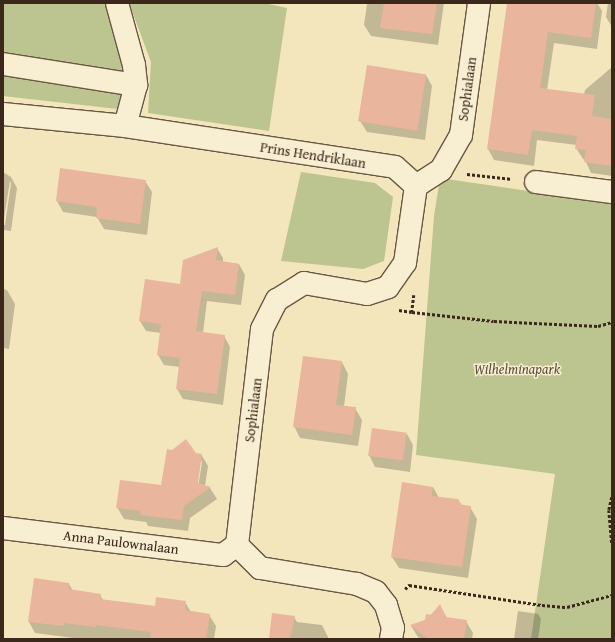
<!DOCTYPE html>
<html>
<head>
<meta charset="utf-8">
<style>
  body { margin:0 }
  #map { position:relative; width:615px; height:642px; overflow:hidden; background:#f4e6bc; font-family:"Gentium Book Plus",serif }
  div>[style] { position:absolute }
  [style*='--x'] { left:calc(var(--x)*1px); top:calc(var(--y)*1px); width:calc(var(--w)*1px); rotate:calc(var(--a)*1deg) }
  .green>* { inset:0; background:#bcc490 }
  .shadow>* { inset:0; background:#0003 }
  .building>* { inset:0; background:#e9b59c; transform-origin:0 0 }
  .path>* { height:2.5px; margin-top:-1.25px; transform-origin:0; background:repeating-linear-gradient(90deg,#3c271b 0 3px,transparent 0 5px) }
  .roads { filter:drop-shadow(1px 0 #6a5743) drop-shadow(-1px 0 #6a5743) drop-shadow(0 1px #6a5743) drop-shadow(0 -1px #6a5743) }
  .pedestrian>* { height:22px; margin:-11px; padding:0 11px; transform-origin:11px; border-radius:11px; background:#f8efd3 }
  .minor>* { height:22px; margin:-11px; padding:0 11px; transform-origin:11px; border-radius:11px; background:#f8efd3 }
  span { translate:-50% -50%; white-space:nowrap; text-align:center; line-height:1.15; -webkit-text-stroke:3px #f8efd3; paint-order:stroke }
  .street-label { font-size:14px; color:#3c271b }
  .park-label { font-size:14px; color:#5c4e38; font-style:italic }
  .frame { position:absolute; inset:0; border:4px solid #3c271b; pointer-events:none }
</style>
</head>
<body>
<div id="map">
  <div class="green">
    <div style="clip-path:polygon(3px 3px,106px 3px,130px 65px,126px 110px,3px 96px)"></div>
    <div style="clip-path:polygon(129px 3px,264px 3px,287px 8px,269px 131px,148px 113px,151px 62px)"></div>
    <div style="clip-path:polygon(301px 172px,375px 183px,393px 197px,384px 261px,363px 269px,281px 261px)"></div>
    <div style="clip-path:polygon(440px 178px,612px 203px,612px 639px,531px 639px,555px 474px,416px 455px,434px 216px)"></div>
  </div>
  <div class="shadow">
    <div style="clip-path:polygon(359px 3px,444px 3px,438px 45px,371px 36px,364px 25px,367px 4px)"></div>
    <div style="clip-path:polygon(508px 3px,597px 3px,602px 11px,597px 49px,554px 43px,547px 90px,584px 95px,585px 90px,612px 67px,612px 176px,591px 173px,585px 160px,583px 159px,576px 148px,577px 145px,537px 140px,534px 166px,494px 160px,488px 149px)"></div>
    <div style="clip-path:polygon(608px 3px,612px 3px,612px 27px,606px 17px)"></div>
    <div style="clip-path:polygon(426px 75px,432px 86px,425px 140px,367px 132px,360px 121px)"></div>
    <div style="clip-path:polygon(evenodd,3px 172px,11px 177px,17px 188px,11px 231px,3px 230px,3px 172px,10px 181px,11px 183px,5px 225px,3px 225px,10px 181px)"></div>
    <div style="clip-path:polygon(145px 181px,152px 192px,147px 235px,104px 229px,97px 217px,63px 212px,57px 201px)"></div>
    <div style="clip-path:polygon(217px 248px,223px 258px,223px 262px,239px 264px,245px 275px,241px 305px,207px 301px,203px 333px,224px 336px,230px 347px,223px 405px,183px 399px,177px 389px,180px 367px,164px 365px,158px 355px,161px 333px,146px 331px,140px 321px,181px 285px)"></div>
    <div style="clip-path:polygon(3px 289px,7px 290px,15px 304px,9px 349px,3px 348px)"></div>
    <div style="clip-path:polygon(342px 362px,348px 374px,344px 407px,355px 408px,362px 420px,358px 446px,300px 438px,294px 426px)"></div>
    <div style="clip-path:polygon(407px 434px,413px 445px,410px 472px,375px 467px,369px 455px)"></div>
    <div style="clip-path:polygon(evenodd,195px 454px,201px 454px,208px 466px,205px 486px,210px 488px,217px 499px,190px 518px,188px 531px,148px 526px,146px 522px,124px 519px,117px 507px,162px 486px,195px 454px,200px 460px,202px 462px,198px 488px,196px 488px,200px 460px)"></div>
    <div style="clip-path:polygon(433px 487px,439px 498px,470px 507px,477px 519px,468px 578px,399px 568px,392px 557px)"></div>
    <div style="clip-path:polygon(69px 584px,73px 591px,100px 595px,103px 600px,156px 607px,185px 602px,191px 612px,209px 615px,216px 626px,214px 639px,81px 639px,35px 633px,29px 622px)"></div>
    <div style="clip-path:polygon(440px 606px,447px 618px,466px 621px,473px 633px,472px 639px,421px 639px,418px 637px,411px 626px,425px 620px)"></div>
    <div style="clip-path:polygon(518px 611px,538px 614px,541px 619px,538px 639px,514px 639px)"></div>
    <div style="clip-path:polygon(294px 617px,297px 622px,322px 625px,329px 639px,270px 639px)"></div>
  </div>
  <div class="building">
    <div style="clip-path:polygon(384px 3px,437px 3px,432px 34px,380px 28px)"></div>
    <div style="clip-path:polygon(507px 3px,596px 3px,591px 38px,548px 32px,540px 88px,595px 95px,592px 116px,612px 119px,612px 166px,584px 162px,586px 150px,575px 149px,577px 136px,532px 130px,528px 155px,487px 149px)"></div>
    <div style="left:367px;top:65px;width:60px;height:57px;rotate:9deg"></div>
    <div style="clip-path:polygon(60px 168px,146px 180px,140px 224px,96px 218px,97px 207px,56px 201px)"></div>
    <div style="clip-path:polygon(218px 247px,216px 260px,239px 264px,235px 295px,202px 291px,196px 331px,225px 335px,217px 394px,176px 389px,180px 358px,157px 355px,161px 324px,139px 321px,145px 279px,180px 284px,183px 260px)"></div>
    <div style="clip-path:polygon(303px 356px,342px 361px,336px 405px,356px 407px,352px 435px,293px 427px)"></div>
    <div style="left:372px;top:428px;width:35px;height:28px;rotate:8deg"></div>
    <div style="clip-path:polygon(186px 439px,196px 453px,202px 454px,198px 483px,211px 487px,184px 506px,182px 520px,140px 515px,141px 511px,116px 508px,120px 480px,161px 485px,167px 449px,172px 450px)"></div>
    <div style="clip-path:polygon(402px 482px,433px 487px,432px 496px,458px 499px,462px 505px,471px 506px,462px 567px,391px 557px)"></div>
    <div style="clip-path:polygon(34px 578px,69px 583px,69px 589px,101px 594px,100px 599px,155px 606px,156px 597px,186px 601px,185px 610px,210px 614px,206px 639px,150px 639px,151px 632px,96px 625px,96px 627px,64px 623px,63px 626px,28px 622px)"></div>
    <div style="clip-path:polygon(440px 604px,446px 617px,467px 620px,464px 639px,428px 639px,410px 625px,425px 620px,426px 614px,431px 615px)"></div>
    <div style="clip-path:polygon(272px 613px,295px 616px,290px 639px,269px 639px)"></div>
  </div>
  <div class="path">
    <div style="--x:467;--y:174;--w:45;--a:6.3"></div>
    <div style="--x:414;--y:295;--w:17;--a:97"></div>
    <div style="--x:412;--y:312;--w:82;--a:6.3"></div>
    <div style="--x:494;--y:321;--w:104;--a:2.8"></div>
    <div style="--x:598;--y:326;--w:15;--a:-16"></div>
    <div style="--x:399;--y:310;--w:13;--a:9"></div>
    <div style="--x:612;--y:497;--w:13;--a:103"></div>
    <div style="--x:609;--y:510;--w:33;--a:85"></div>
    <div style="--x:405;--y:589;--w:6;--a:-45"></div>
    <div style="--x:409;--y:585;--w:134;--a:8.6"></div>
    <div style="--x:542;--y:605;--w:25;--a:5"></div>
    <div style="--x:567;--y:607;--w:47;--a:-14.9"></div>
  </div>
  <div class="roads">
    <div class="pedestrian">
      <div style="--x:117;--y:3;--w:64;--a:74.7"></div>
      <div style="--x:134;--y:65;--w:20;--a:84"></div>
      <div style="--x:136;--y:85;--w:42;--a:105"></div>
      <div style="--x:3;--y:64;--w:135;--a:9"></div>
    </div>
    <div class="minor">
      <div style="--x:3;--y:114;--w:123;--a:5.6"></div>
      <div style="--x:125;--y:126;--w:273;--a:8.6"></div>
      <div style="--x:395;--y:167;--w:28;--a:42"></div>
      <div style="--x:416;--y:186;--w:30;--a:-33"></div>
      <div style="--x:441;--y:170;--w:40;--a:-60.3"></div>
      <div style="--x:461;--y:135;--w:133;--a:-82.2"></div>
      <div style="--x:536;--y:182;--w:77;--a:7.5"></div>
      <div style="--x:3;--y:528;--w:222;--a:7"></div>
      <div style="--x:223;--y:555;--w:17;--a:-36"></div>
      <div style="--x:391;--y:639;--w:11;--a:-80"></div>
      <div style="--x:393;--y:628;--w:24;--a:-107"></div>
      <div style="--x:386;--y:605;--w:16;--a:-128"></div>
      <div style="--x:376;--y:592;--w:21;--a:-157"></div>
      <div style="--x:357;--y:584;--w:98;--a:-170.6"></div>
      <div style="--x:260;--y:568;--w:33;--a:-135"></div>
      <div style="--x:237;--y:545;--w:217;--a:-83.4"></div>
      <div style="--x:262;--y:329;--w:33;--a:-63"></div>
      <div style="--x:277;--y:300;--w:32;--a:-32"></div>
      <div style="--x:304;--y:283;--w:64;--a:9.9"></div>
      <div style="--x:367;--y:294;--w:22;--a:-18"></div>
      <div style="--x:388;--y:287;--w:29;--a:-55"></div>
      <div style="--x:405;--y:263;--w:78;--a:-81.9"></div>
    </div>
  </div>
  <div class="street-label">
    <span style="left:467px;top:89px;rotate:-82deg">Sophialaan</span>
    <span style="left:313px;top:155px;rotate:9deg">Prins Hendriklaan</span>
    <span style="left:253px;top:410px;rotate:-83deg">Sophialaan</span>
    <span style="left:121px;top:542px;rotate:7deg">Anna Paulownalaan</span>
  </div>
  <div class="park-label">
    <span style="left:517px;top:369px">Wilhelminapark</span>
  </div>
  <div class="frame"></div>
</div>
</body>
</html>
